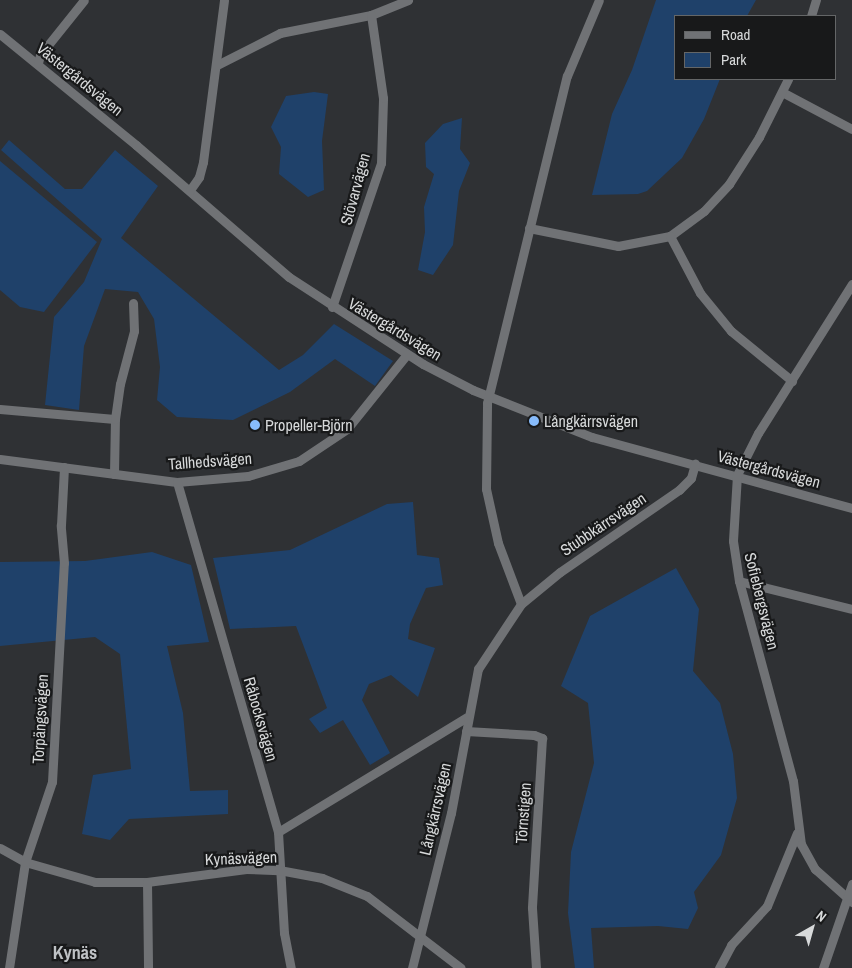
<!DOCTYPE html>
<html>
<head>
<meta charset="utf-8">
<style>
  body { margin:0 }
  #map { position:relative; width:852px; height:968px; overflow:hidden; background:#2f3134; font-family:"Archivo Narrow",sans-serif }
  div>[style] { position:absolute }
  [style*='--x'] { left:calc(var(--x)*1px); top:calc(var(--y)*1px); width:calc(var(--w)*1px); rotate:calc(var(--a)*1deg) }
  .green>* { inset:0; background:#1f416a }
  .minor>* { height:9px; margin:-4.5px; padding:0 4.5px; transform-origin:4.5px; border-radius:4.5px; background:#707275 }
  .dots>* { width:14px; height:14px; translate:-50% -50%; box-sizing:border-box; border:2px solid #18191a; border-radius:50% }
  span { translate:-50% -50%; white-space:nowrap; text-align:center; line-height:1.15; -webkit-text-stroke:4.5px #18191a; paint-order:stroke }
  .street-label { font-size:16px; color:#d7d9da }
  .poi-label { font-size:16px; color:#d7d9da }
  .left { translate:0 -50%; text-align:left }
  .neighbourhood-label { font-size:18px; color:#bec1c4; font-weight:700 }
  .legend { position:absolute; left:674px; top:15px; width:162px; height:65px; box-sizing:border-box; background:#18191a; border:1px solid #646667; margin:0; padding:6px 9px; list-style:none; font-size:15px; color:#d7d9da }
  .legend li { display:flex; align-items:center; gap:10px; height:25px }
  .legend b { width:25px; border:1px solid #646667 }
  .north { position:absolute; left:787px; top:903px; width:50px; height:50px; -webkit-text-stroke:4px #18191a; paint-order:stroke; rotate:38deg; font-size:14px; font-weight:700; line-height:20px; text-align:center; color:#d7d9da }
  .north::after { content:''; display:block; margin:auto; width:18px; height:22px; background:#d7d9da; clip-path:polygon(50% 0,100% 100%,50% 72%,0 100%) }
</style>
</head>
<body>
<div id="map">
  <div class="green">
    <div style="clip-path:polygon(656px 0,756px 0,747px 16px,676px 16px,676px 79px,720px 79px,704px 119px,682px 158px,647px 191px,638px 194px,592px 195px,612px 114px,632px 70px)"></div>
    <div style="clip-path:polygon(314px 92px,328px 94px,322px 141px,324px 190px,308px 197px,279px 174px,281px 147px,271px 127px,286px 96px)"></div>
    <div style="clip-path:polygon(462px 118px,460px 149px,470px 163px,459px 191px,453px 245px,433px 275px,418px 270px,425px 232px,424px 207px,434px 174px,426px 167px,425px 143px,443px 124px)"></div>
    <div style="clip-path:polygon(9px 140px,65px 189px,82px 189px,115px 150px,158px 186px,121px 238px,279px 370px,303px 355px,334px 324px,393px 361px,375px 386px,335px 359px,290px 392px,233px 420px,177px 417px,157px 400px,160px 367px,154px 319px,138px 292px,105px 289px,84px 346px,79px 410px,45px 405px,54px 317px,84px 282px,102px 239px,1px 150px)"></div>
    <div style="clip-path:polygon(0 161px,97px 242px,44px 312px,20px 307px,0 290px)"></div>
    <div style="clip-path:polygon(413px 502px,417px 555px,439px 558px,443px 585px,426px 588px,410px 624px,408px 639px,435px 648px,418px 697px,391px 675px,369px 684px,362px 700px,390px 753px,370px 765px,343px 720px,320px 733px,309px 719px,327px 708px,296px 626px,230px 629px,213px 558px,290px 550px,387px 504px)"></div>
    <div style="clip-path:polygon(152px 552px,191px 565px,209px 642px,167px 646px,183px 713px,190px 791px,228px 790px,228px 814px,129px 819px,110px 840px,82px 834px,93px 775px,131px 769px,120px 654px,95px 637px,0 646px,0 562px,85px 561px)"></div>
    <div style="clip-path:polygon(676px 568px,699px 609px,693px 671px,720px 703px,733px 754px,737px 798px,721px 855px,694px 892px,698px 908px,688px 929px,658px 926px,591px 928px,594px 968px,575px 968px,568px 913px,571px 852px,594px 763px,588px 703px,561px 686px,590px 616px)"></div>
  </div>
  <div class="minor">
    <div style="--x:811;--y:16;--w:17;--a:-73"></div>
    <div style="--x:0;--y:34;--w:176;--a:39.2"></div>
    <div style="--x:136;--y:145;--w:202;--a:40.8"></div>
    <div style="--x:289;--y:277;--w:160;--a:33"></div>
    <div style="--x:423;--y:364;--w:56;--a:27.5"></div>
    <div style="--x:473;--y:390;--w:128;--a:21.6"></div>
    <div style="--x:592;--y:437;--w:270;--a:15.3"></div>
    <div style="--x:38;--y:63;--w:8;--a:-76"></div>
    <div style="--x:40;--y:55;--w:70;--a:-51.3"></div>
    <div style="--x:217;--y:65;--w:71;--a:-26.9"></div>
    <div style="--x:280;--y:33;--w:93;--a:-11.2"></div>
    <div style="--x:371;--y:15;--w:40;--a:-22"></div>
    <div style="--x:782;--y:92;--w:79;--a:27.9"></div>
    <div style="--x:190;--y:190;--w:16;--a:-55"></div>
    <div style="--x:199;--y:177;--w:16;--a:-75"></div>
    <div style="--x:203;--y:162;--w:163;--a:-82.6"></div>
    <div style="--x:529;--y:228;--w:91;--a:11.4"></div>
    <div style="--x:618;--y:246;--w:53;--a:-10.9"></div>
    <div style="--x:670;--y:236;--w:42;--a:-36.3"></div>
    <div style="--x:704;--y:211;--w:37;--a:-47"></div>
    <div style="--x:729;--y:184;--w:56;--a:-57.4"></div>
    <div style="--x:759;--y:137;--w:65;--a:-63.4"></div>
    <div style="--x:670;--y:236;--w:64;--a:62.2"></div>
    <div style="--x:700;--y:293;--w:49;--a:50.8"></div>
    <div style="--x:731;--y:331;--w:79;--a:39.3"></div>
    <div style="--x:852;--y:284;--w:176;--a:122.2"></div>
    <div style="--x:758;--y:433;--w:47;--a:116.6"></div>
    <div style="--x:737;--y:475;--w:66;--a:93.5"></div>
    <div style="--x:733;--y:541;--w:40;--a:81.5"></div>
    <div style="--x:739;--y:581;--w:207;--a:74.9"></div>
    <div style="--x:793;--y:781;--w:64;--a:82.8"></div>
    <div style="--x:801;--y:844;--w:29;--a:61"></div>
    <div style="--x:815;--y:869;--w:50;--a:41.7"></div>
    <div style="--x:332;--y:307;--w:152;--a:-71.2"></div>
    <div style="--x:381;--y:163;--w:65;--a:-88.2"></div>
    <div style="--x:383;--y:98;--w:84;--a:-98.2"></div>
    <div style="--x:0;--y:409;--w:115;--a:5"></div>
    <div style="--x:0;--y:459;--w:178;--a:7.4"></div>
    <div style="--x:177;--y:482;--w:71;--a:-4.8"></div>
    <div style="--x:248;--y:476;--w:53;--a:-16.4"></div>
    <div style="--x:299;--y:461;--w:58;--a:-33.7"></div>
    <div style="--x:347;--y:429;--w:96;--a:-51.3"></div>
    <div style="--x:114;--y:474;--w:55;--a:-89"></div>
    <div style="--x:115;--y:419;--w:35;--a:-82"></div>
    <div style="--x:120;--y:384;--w:55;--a:-75.2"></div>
    <div style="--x:134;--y:331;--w:28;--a:-92"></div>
    <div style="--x:177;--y:482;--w:364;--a:73.9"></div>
    <div style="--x:278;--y:832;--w:101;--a:86.6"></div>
    <div style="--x:284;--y:933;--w:36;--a:79"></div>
    <div style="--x:739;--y:581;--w:116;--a:13.9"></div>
    <div style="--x:521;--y:604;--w:65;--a:-110.7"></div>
    <div style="--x:498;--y:543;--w:55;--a:-102.5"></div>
    <div style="--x:486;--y:489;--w:86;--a:-89.3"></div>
    <div style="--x:487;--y:403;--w:337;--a:-76.3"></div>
    <div style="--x:567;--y:76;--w:82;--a:-67.2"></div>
    <div style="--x:466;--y:731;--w:68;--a:3.4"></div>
    <div style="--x:534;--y:735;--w:9;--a:21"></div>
    <div style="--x:542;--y:738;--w:170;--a:93.4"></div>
    <div style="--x:532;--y:908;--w:60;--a:86.2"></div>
    <div style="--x:278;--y:832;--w:221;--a:-31.3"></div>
    <div style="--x:0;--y:848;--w:29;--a:29"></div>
    <div style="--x:25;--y:862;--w:73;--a:15.9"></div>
    <div style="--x:95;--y:882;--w:52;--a:0"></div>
    <div style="--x:147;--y:882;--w:100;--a:-7.5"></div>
    <div style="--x:246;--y:869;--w:33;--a:2"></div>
    <div style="--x:279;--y:870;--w:44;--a:10.5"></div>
    <div style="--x:322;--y:878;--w:48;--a:21.8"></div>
    <div style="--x:367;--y:896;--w:118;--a:37.5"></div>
    <div style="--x:147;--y:882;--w:86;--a:89.3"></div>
    <div style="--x:9;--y:968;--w:107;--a:-81.4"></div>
    <div style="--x:25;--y:862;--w:84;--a:-71.4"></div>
    <div style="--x:52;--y:782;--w:219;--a:-86.9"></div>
    <div style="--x:64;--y:563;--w:38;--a:-95"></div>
    <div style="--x:61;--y:525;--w:58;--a:-87"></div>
    <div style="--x:412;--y:968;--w:160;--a:-75.9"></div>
    <div style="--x:451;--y:813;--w:147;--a:-79.4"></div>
    <div style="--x:478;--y:669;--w:78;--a:-56.5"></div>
    <div style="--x:521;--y:604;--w:50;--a:-39.4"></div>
    <div style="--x:560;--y:572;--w:145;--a:-34.6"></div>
    <div style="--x:679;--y:490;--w:17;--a:-45"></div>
    <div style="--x:691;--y:478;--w:15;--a:-74"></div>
    <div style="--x:719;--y:968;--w:26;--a:-62"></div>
    <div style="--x:731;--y:945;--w:53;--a:-47.3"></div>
    <div style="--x:767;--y:906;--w:79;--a:-67.7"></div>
    <div style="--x:823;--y:968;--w:89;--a:-71"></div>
  </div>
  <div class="dots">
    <div style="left:534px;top:421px;background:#87bbfb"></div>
    <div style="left:255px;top:425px;background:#87bbfb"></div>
  </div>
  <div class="street-label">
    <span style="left:80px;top:79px;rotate:39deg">Västergårdsvägen</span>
    <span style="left:355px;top:189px;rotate:-75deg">Stövarvägen</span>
    <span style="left:395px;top:329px;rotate:31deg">Västergårdsvägen</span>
    <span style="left:210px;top:461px;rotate:-4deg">Tallhedsvägen</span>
    <span style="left:769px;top:469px;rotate:15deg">Västergårdsvägen</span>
    <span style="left:603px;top:524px;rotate:-34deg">Stubbkärrsvägen</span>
    <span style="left:762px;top:601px;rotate:76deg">Sofiebergsvägen</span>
    <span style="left:40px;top:719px;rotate:-87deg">Torpängsvägen</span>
    <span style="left:261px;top:719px;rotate:74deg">Råbocksvägen</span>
    <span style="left:435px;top:809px;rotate:-77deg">Långkärrsvägen</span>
    <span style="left:523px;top:813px;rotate:-86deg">Törnstigen</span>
    <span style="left:241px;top:858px;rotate:-2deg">Kynäsvägen</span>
  </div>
  <div class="poi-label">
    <span class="left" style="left:544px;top:421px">Långkärrsvägen</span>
    <span class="left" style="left:265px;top:425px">Propeller-Björn</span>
  </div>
  <div class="neighbourhood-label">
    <span style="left:75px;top:953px">Kynäs</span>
  </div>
  <ul class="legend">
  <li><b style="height:6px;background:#707275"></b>Road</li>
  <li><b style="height:14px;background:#1f416a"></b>Park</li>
  </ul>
  <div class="north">N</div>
</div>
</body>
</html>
